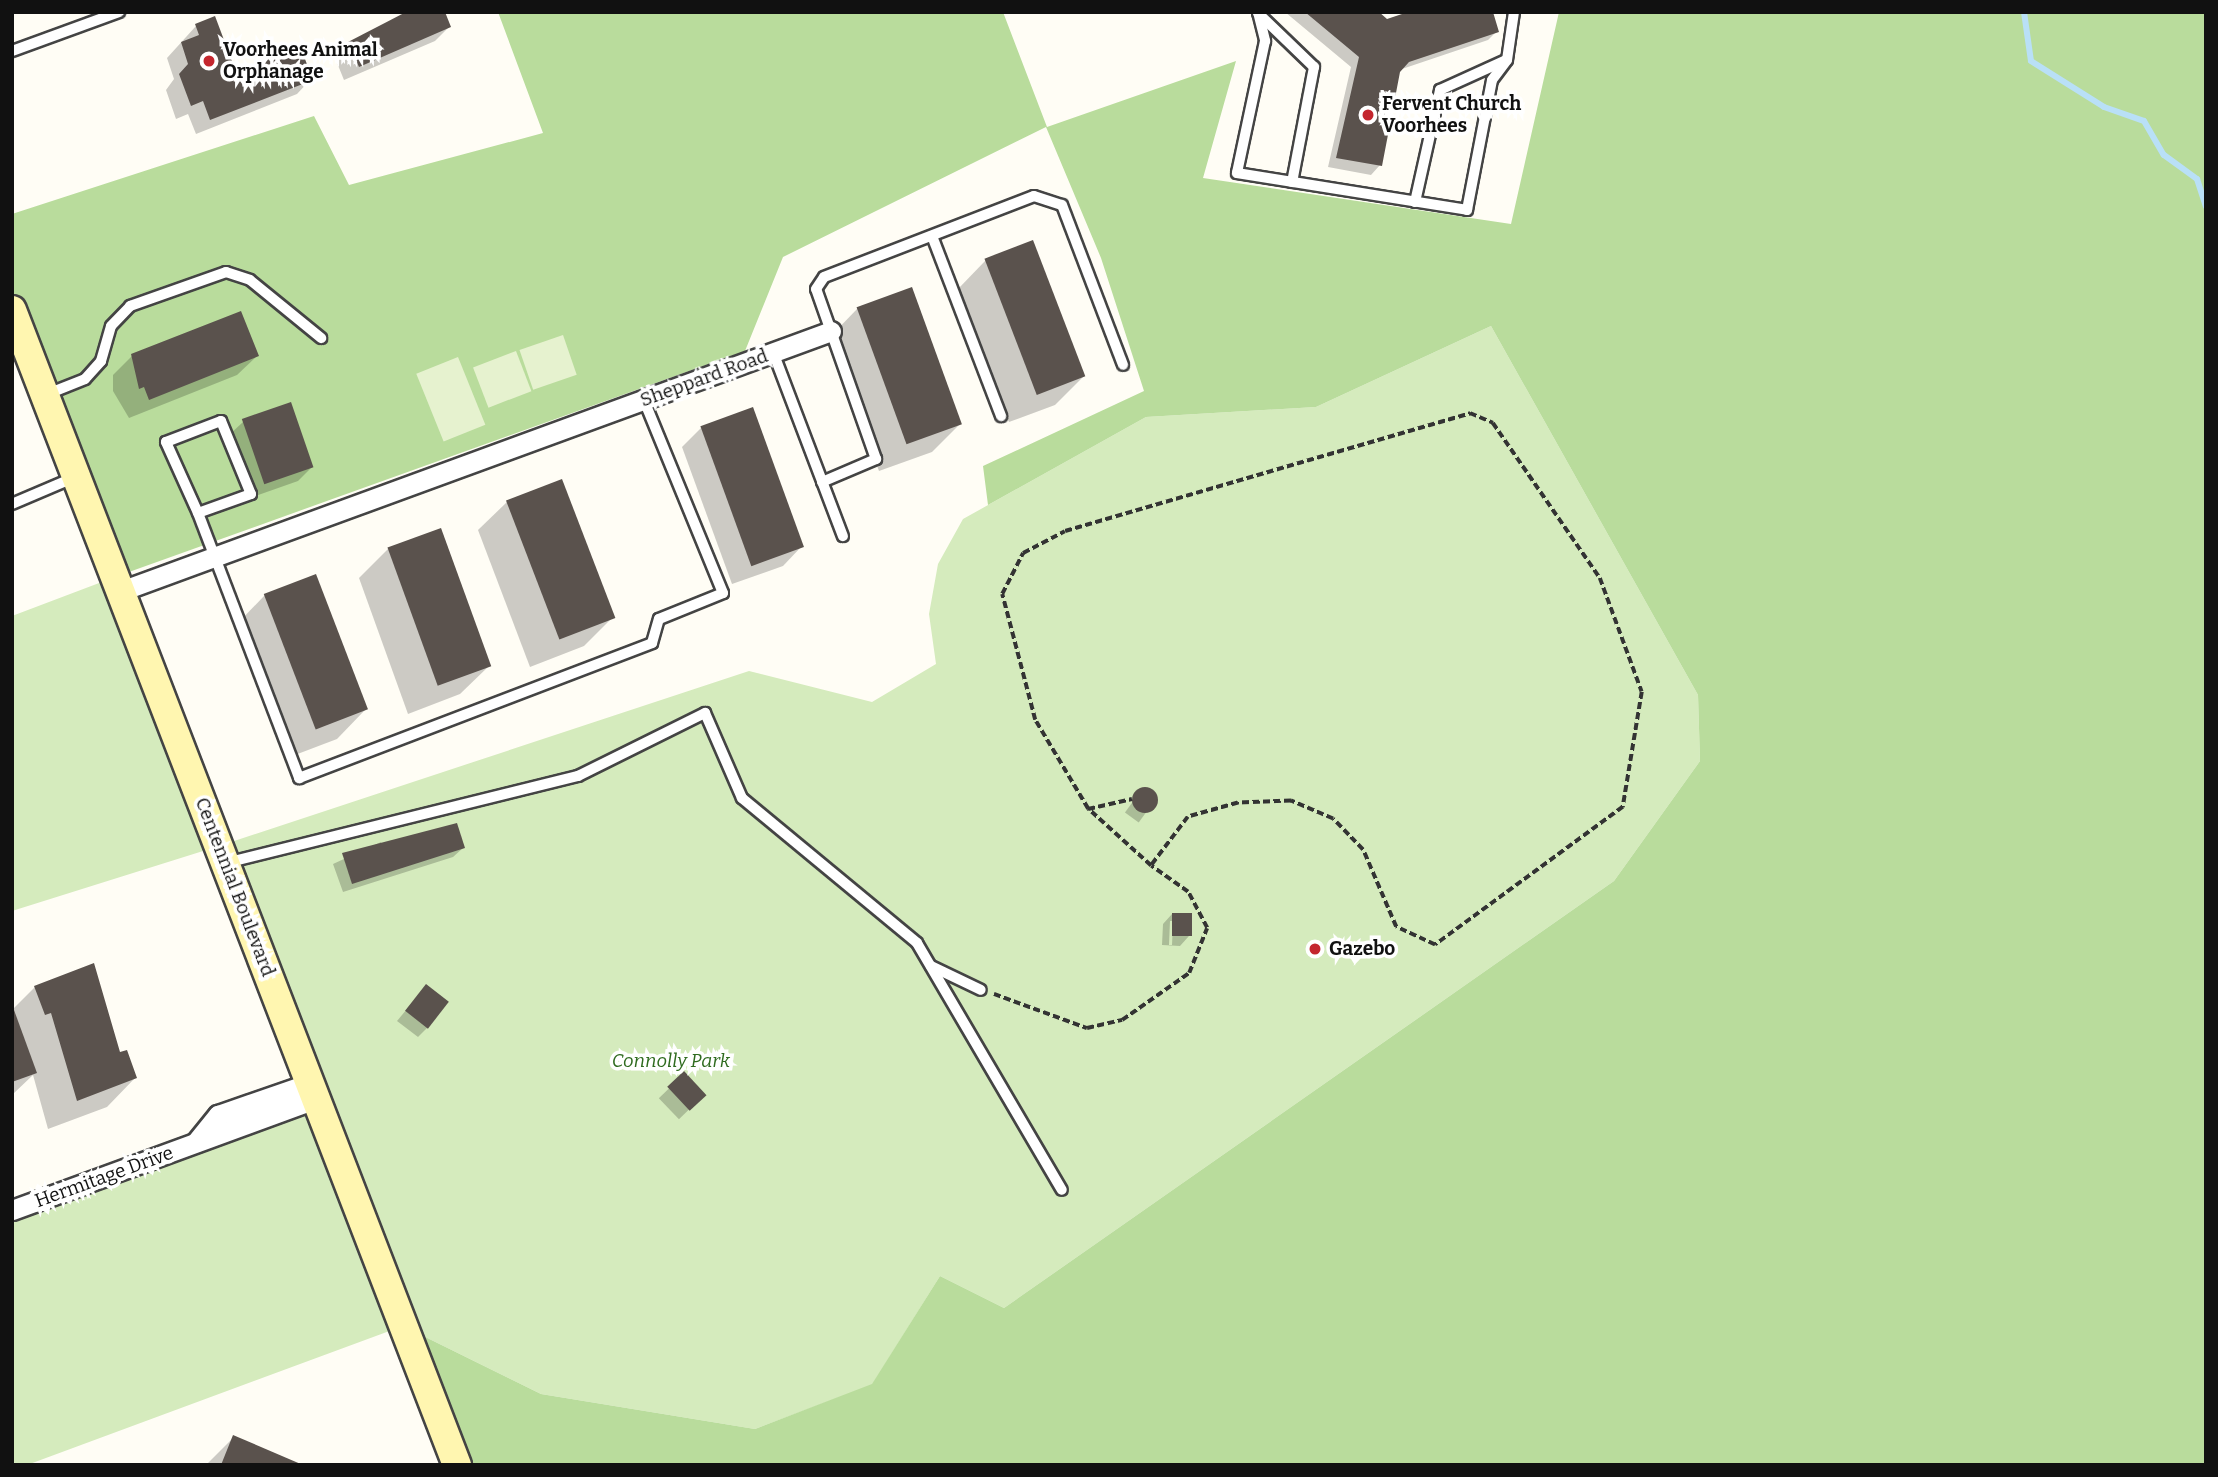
<!DOCTYPE html>
<html>
<head>
<meta charset="utf-8">
<style>
  body { margin:0 }
  #map { position:relative; width:2218px; height:1477px; overflow:hidden; background:#fffdf5; font-family:Bitter,serif }
  div>[style] { position:absolute }
  [style*='--x'] { left:calc(var(--x)*1px); top:calc(var(--y)*1px); width:calc(var(--w)*1px); rotate:calc(var(--a)*1deg) }
  .green>* { inset:0; background:#d5ebbd }
  .forest>* { inset:0; background:#b9dc9c }
  .pitch>* { inset:0; background:#e6f2cf; transform-origin:0 0 }
  .shadow>* { inset:0; background:#0003; transform-origin:0 0 }
  .stream>* { height:6px; margin:-3px; padding:0 3px; transform-origin:3px; border-radius:3px; background:#b9e0f7 }
  .building>* { inset:0; background:#5a524d; transform-origin:0 0 }
  .round { border-radius:50% }
  .path>* { height:3.5px; margin-top:-1.75px; transform-origin:0; background:repeating-linear-gradient(90deg,#333 0 7px,transparent 0 10.5px) }
  .roads { filter:drop-shadow(2px 0 #444) drop-shadow(-2px 0 #444) drop-shadow(0 2px #444) drop-shadow(0 -2px #444) }
  .lane>* { height:10px; margin:-5px; padding:0 5px; transform-origin:5px; border-radius:5px; background:#fff }
  .street>* { height:19px; margin:-9.5px; padding:0 9.5px; transform-origin:9.5px; border-radius:9.5px; background:#fff }
  .secondary>* { height:28px; margin:-14px; padding:0 14px; transform-origin:14px; border-radius:14px; background:#fff6b0 }
  .dots>* { width:19px; height:19px; translate:-50% -50%; box-sizing:border-box; border:4px solid #fff; border-radius:50% }
  span { translate:-50% -50%; white-space:nowrap; text-align:center; line-height:1.15; -webkit-text-stroke:7px #fff; paint-order:stroke }
  .poi-label { font-size:19px; color:#111; font-weight:700 }
  .left { translate:0 -50%; text-align:left }
  .street-label { font-size:19px; color:#111 }
  .park-label { font-size:19px; color:#2f6b1f; font-style:italic }
  .frame { position:absolute; inset:0; border:14px solid #111; pointer-events:none }
</style>
</head>
<body>
<div id="map">
  <div class="green">
    <div style="clip-path:polygon(1491px 326px,1698px 695px,1700px 761px,1614px 881px,1004px 1308px,940px 1276px,872px 1385px,755px 1429px,541px 1394px,403px 1326px,27px 1465px,12px 1465px,12px 1211px,316px 1098px,219px 846px,12px 911px,12px 616px,115px 577px,219px 846px,749px 671px,872px 702px,936px 664px,929px 614px,938px 564px,963px 519px,1146px 417px,1316px 407px)"></div>
  </div>
  <div class="forest">
    <div style="clip-path:polygon(498px 12px,1003px 12px,1047px 127px,1236px 61px,1203px 178px,1511px 224px,1559px 12px,2206px 12px,2206px 1465px,456px 1465px,403px 1326px,541px 1394px,755px 1429px,872px 1384px,940px 1276px,1004px 1308px,1614px 881px,1700px 761px,1698px 695px,1491px 326px,1316px 407px,1146px 417px,988px 505px,983px 466px,1144px 391px,1101px 258px,1046px 127px,783px 257px,745px 351px,115px 577px,12px 307px,12px 214px,314px 116px,349px 185px,543px 133px)"></div>
  </div>
  <div class="pitch">
    <div style="left:563px;top:335px;width:42px;height:46px;rotate:71deg"></div>
    <div style="left:516px;top:351px;width:43px;height:46px;rotate:69deg"></div>
    <div style="left:458px;top:357px;width:73px;height:45px;rotate:68deg"></div>
  </div>
  <div class="shadow">
    <div style="clip-path:polygon(1285px 12px,1377px 12px,1387px 21px,1497px 31px,1488px 40px,1399px 70px,1380px 165px,1371px 175px,1328px 167px,1351px 67px)"></div>
    <div style="clip-path:polygon(196px 26px,235px 74px,311px 79px,297px 94px,196px 134px,188px 114px,176px 119px,166px 90px,174px 79px,167px 58px)"></div>
    <div style="clip-path:polygon(449px 27px,435px 41px,344px 80px,335px 58px,349px 43px)"></div>
    <div style="clip-path:polygon(986px 260px,1084px 376px,1055px 405px,1009px 422px,958px 289px)"></div>
    <div style="clip-path:polygon(858px 308px,961px 423px,932px 452px,879px 471px,830px 337px)"></div>
    <div style="clip-path:polygon(132px 356px,257px 356px,237px 375px,129px 418px,113px 391px,113px 375px)"></div>
    <div style="clip-path:polygon(290px 405px,312px 467px,298px 481px,250px 498px,228px 436px,243px 422px)"></div>
    <div style="clip-path:polygon(701px 428px,802px 546px,783px 566px,732px 584px,682px 447px)"></div>
    <div style="clip-path:polygon(561px 481px,613px 617px,584px 646px,530px 667px,478px 530px,507px 502px)"></div>
    <div style="clip-path:polygon(388px 549px,489px 666px,460px 694px,408px 714px,359px 578px)"></div>
    <div style="clip-path:polygon(265px 595px,365px 710px,337px 739px,287px 758px,237px 624px)"></div>
    <div style="left:1142px;top:789px;width:17px;height:29px;rotate:36deg"></div>
    <div style="clip-path:polygon(381px 842px,383px 849px,463px 848px,453px 857px,343px 892px,333px 864px)"></div>
    <div style="clip-path:polygon(evenodd,1172px 914px,1189px 936px,1180px 946px,1162px 945px,1163px 924px,1172px 914px,1170px 921px,1173px 921px,1172px 945px,1169px 945px,1170px 921px)"></div>
    <div style="clip-path:polygon(426px 986px,427px 1028px,418px 1037px,397px 1021px)"></div>
    <div style="clip-path:polygon(35px 987px,119px 1054px,135px 1078px,107px 1107px,48px 1129px,33px 1075px,12px 1095px,12px 1010px)"></div>
    <div style="left:684px;top:1074px;width:29px;height:35px;rotate:46deg"></div>
    <div style="clip-path:polygon(234px 1437px,298px 1465px,206px 1465px)"></div>
  </div>
  <div class="stream">
    <div style="--x:2024;--y:12;--w:49;--a:81.9"></div>
    <div style="--x:2031;--y:61;--w:86;--a:32.2"></div>
    <div style="--x:2104;--y:107;--w:42;--a:19.3"></div>
    <div style="--x:2144;--y:121;--w:39;--a:60"></div>
    <div style="--x:2164;--y:155;--w:41;--a:36"></div>
    <div style="--x:2197;--y:179;--w:29;--a:72"></div>
  </div>
  <div class="building">
    <div style="clip-path:polygon(406px 12px,445px 12px,451px 27px,359px 67px,348px 42px)"></div>
    <div style="clip-path:polygon(1305px 12px,1379px 12px,1387px 19px,1408px 12px,1493px 12px,1499px 32px,1409px 62px,1400px 72px,1382px 166px,1336px 158px,1359px 57px)"></div>
    <div style="clip-path:polygon(215px 16px,236px 72px,300px 46px,313px 80px,210px 120px,203px 101px,191px 106px,179px 74px,188px 64px,181px 42px,199px 35px,195px 24px)"></div>
    <div style="left:1033px;top:240px;width:146px;height:52px;rotate:69deg"></div>
    <div style="left:912px;top:287px;width:146px;height:59px;rotate:70deg"></div>
    <div style="clip-path:polygon(241px 311px,259px 356px,149px 400px,144px 387px,139px 389px,131px 354px)"></div>
    <div style="left:291px;top:402px;width:69px;height:52px;rotate:71deg"></div>
    <div style="left:753px;top:407px;width:149px;height:56px;rotate:70deg"></div>
    <div style="left:562px;top:479px;width:149px;height:60px;rotate:69deg"></div>
    <div style="left:441px;top:528px;width:147px;height:57px;rotate:70deg"></div>
    <div style="left:316px;top:574px;width:145px;height:56px;rotate:69deg"></div>
    <div class="round" style="left:1132px;top:787px;width:26px;height:26px"></div>
    <div style="clip-path:polygon(457px 823px,465px 848px,352px 884px,342px 853px)"></div>
    <div style="left:1172px;top:913px;width:20px;height:23px"></div>
    <div style="clip-path:polygon(94px 963px,120px 1052px,127px 1050px,137px 1078px,77px 1101px,51px 1013px,45px 1015px,34px 986px)"></div>
    <div style="left:426px;top:984px;width:29px;height:34px;rotate:38deg"></div>
    <div style="clip-path:polygon(14px 1010px,37px 1073px,12px 1082px,12px 1011px)"></div>
    <div style="left:684px;top:1071px;width:33px;height:23px;rotate:47deg"></div>
    <div style="clip-path:polygon(233px 1435px,303px 1465px,221px 1465px)"></div>
  </div>
  <div class="path">
    <div style="--x:1088;--y:809;--w:45;--a:-12.8"></div>
    <div style="--x:994;--y:994;--w:99;--a:20.1"></div>
    <div style="--x:1087;--y:1028;--w:36;--a:-13"></div>
    <div style="--x:1122;--y:1020;--w:82;--a:-35"></div>
    <div style="--x:1189;--y:973;--w:48;--a:-68.2"></div>
    <div style="--x:1207;--y:928;--w:41;--a:-117.8"></div>
    <div style="--x:1188;--y:892;--w:45;--a:-144.9"></div>
    <div style="--x:1151;--y:866;--w:85;--a:-137.9"></div>
    <div style="--x:1088;--y:809;--w:104;--a:-120.8"></div>
    <div style="--x:1035;--y:720;--w:130;--a:-104.7"></div>
    <div style="--x:1002;--y:594;--w:46;--a:-62.9"></div>
    <div style="--x:1023;--y:553;--w:47;--a:-27.6"></div>
    <div style="--x:1065;--y:531;--w:422;--a:-16.2"></div>
    <div style="--x:1470;--y:413;--w:25;--a:23"></div>
    <div style="--x:1493;--y:423;--w:188;--a:55.4"></div>
    <div style="--x:1600;--y:578;--w:121;--a:69.8"></div>
    <div style="--x:1642;--y:692;--w:117;--a:99.4"></div>
    <div style="--x:1623;--y:807;--w:233;--a:143.7"></div>
    <div style="--x:1435;--y:945;--w:43;--a:-155.2"></div>
    <div style="--x:1396;--y:927;--w:84;--a:-113.2"></div>
    <div style="--x:1363;--y:850;--w:43;--a:-134.1"></div>
    <div style="--x:1333;--y:819;--w:46;--a:-156.8"></div>
    <div style="--x:1291;--y:801;--w:53;--a:177.8"></div>
    <div style="--x:1238;--y:803;--w:52;--a:164.4"></div>
    <div style="--x:1188;--y:817;--w:61;--a:127.1"></div>
  </div>
  <div class="roads">
    <div class="lane">
      <div style="--x:1258;--y:12;--w:30;--a:76"></div>
      <div style="--x:1265;--y:41;--w:135;--a:102"></div>
      <div style="--x:1237;--y:173;--w:233;--a:9.1"></div>
      <div style="--x:1467;--y:210;--w:132;--a:-79.1"></div>
      <div style="--x:1492;--y:80;--w:25;--a:-53"></div>
      <div style="--x:1507;--y:60;--w:49;--a:-81.7"></div>
      <div style="--x:1258;--y:13;--w:78;--a:44"></div>
      <div style="--x:1314;--y:67;--w:117;--a:100.8"></div>
      <div style="--x:12;--y:51;--w:114;--a:-20"></div>
      <div style="--x:1415;--y:202;--w:115;--a:-77.4"></div>
      <div style="--x:1440;--y:90;--w:72;--a:-24.4"></div>
      <div style="--x:932;--y:236;--w:193;--a:69"></div>
      <div style="--x:773;--y:352;--w:197;--a:69.2"></div>
      <div style="--x:45;--y:395;--w:43;--a:-21.8"></div>
      <div style="--x:85;--y:379;--w:24;--a:-48"></div>
      <div style="--x:101;--y:361;--w:36;--a:-74"></div>
      <div style="--x:111;--y:326;--w:28;--a:-46"></div>
      <div style="--x:130;--y:306;--w:102;--a:-19.5"></div>
      <div style="--x:226;--y:272;--w:25;--a:18"></div>
      <div style="--x:250;--y:280;--w:92;--a:39.2"></div>
      <div style="--x:221;--y:421;--w:79;--a:67.7"></div>
      <div style="--x:251;--y:494;--w:56;--a:160.3"></div>
      <div style="--x:198;--y:513;--w:78;--a:-114.3"></div>
      <div style="--x:166;--y:442;--w:59;--a:-20.9"></div>
      <div style="--x:822;--y:482;--w:59;--a:-23.1"></div>
      <div style="--x:876;--y:459;--w:180;--a:-109.4"></div>
      <div style="--x:816;--y:289;--w:14;--a:-56"></div>
      <div style="--x:824;--y:277;--w:225;--a:-21.1"></div>
      <div style="--x:1034;--y:196;--w:29;--a:18"></div>
      <div style="--x:1062;--y:205;--w:171;--a:69.1"></div>
      <div style="--x:12;--y:504;--w:66;--a:-23.1"></div>
      <div style="--x:198;--y:513;--w:284;--a:69.1"></div>
      <div style="--x:299;--y:778;--w:378;--a:-20.9"></div>
      <div style="--x:652;--y:643;--w:25;--a:-74"></div>
      <div style="--x:659;--y:619;--w:69;--a:-22.1"></div>
      <div style="--x:723;--y:593;--w:209;--a:-112.3"></div>
      <div style="--x:226;--y:863;--w:363;--a:-13.9"></div>
      <div style="--x:578;--y:776;--w:142;--a:-26.4"></div>
      <div style="--x:705;--y:713;--w:93;--a:66.5"></div>
      <div style="--x:742;--y:798;--w:227;--a:39.6"></div>
      <div style="--x:917;--y:943;--w:286;--a:59.6"></div>
      <div style="--x:931;--y:966;--w:55;--a:25.6"></div>
    </div>
    <div class="street">
      <div style="--x:121;--y:591;--w:756;--a:-20.11"></div>
      <div style="--x:196;--y:1142;--w:35;--a:-51"></div>
      <div style="--x:218;--y:1115;--w:97;--a:-19.2"></div>
      <div style="--x:12;--y:1210;--w:324;--a:-20.1"></div>
    </div>
    <div class="secondary">
      <div style="--x:12;--y:310;--w:1238;--a:68.93"></div>
    </div>
  </div>
  <div class="dots">
    <div style="left:209px;top:61px;background:#c4262e"></div>
    <div style="left:1368px;top:115px;background:#c4262e"></div>
    <div style="left:1315px;top:949px;background:#c4262e"></div>
  </div>
  <div class="poi-label">
    <span class="left" style="left:223px;top:61px">Voorhees Animal<br>Orphanage</span>
    <span class="left" style="left:1382px;top:115px">Fervent Church<br>Voorhees</span>
    <span class="left" style="left:1329px;top:949px">Gazebo</span>
  </div>
  <div class="street-label">
    <span style="left:704px;top:378px;rotate:-20deg">Sheppard Road</span>
    <span style="left:235px;top:887px;rotate:69deg">Centennial Boulevard</span>
    <span style="left:104px;top:1177px;rotate:-20deg">Hermitage Drive</span>
  </div>
  <div class="park-label">
    <span style="left:671px;top:1061px">Connolly Park</span>
  </div>
  <div class="frame"></div>
</div>
</body>
</html>
